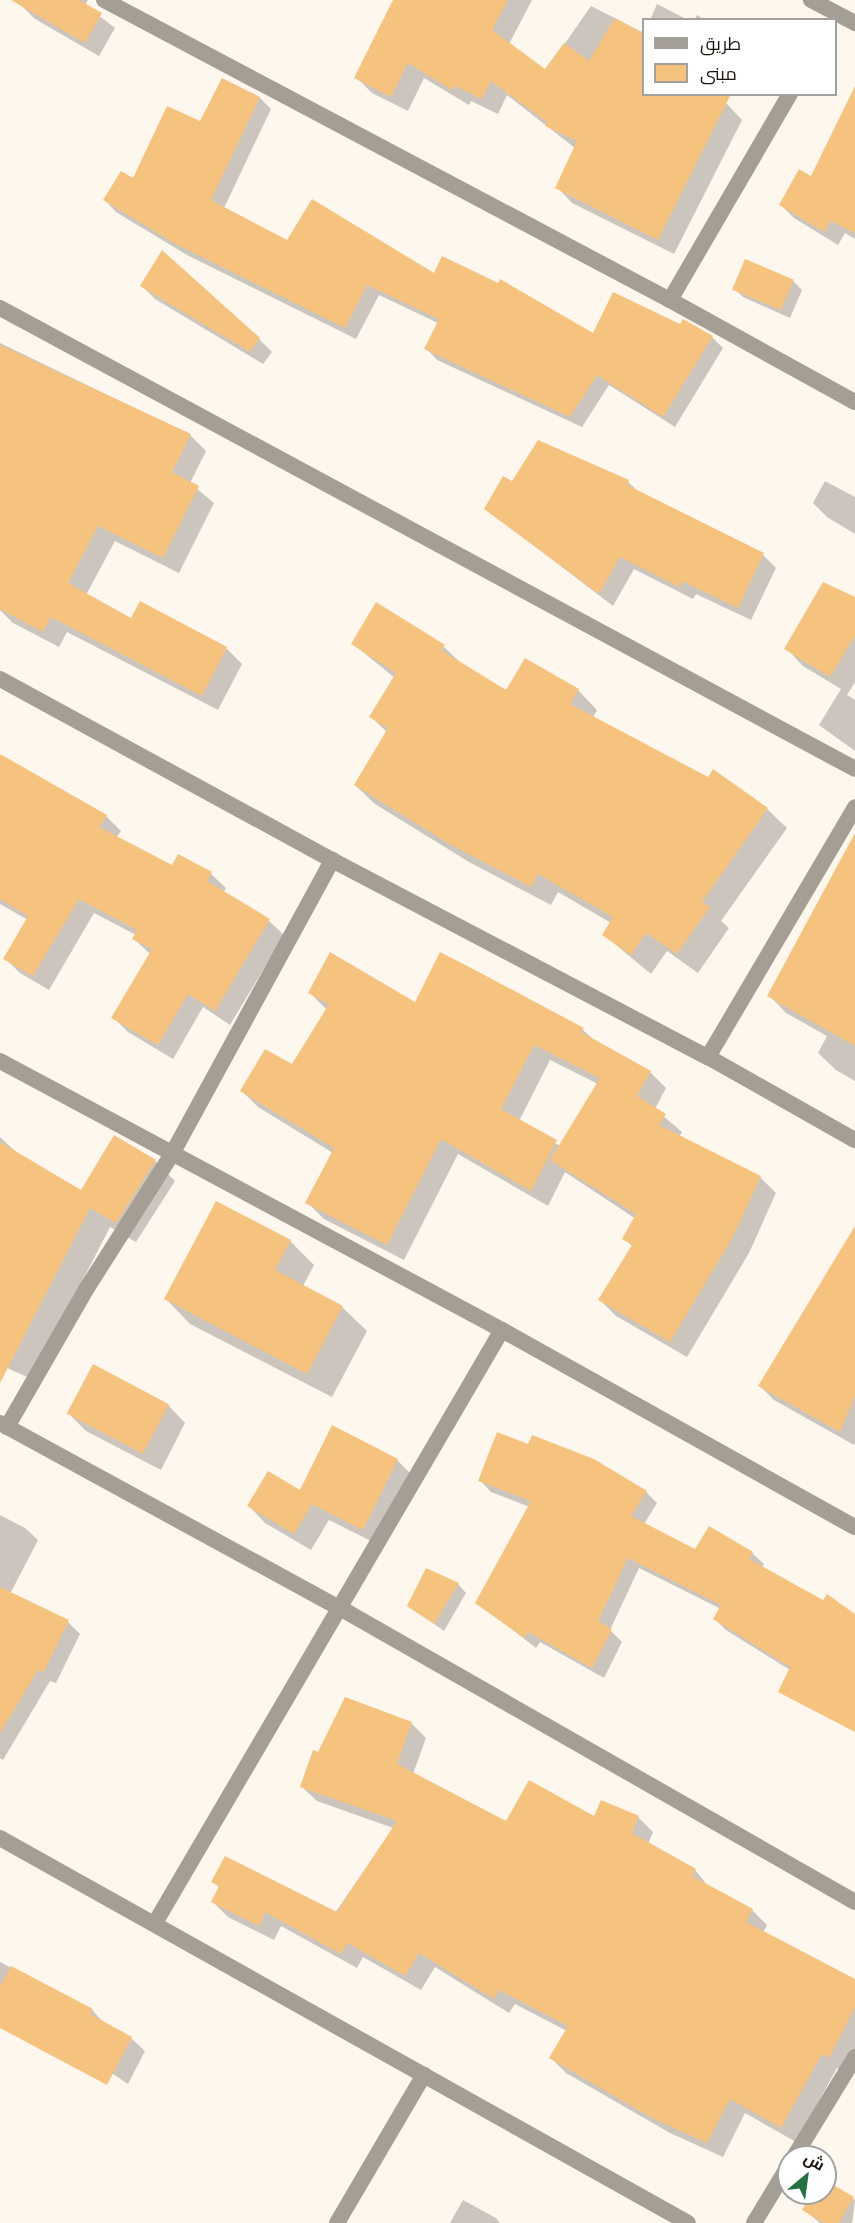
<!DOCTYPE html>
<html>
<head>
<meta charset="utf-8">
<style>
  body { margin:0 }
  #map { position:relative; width:855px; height:2223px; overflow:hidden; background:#fef7ee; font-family:"Exo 2",Cairo,sans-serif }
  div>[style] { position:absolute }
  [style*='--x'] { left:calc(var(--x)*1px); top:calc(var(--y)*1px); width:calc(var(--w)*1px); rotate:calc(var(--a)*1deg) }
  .shadow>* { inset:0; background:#0003 }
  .building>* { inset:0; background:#f6c37f; transform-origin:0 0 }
  .minor>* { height:16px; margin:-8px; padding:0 8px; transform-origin:8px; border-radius:8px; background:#a49e94 }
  span { translate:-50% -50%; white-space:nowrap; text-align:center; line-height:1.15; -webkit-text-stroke:6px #fff; paint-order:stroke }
  .legend { position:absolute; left:642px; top:18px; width:195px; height:78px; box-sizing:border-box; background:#fff; border:2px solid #a3a19e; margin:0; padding:8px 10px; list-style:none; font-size:18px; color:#1a140c }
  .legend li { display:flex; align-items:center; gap:12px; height:30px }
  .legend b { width:30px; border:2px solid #a3a19e }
  .north { position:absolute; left:777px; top:2145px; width:60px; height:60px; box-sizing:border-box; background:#fff; border:2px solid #a3a19e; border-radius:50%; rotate:29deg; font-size:16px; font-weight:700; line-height:24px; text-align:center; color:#1a140c }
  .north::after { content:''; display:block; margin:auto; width:21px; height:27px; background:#247241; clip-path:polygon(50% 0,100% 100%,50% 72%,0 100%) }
</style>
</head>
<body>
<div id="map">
  <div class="shadow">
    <div style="clip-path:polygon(24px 0,88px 0,85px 5px,115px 28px,99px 56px,35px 19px,21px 5px)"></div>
    <div style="clip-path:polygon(395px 0,532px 0,509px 44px,545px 72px,591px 6px,644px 33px,644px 94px,717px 99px,727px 104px,742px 120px,674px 254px,572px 203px,557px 187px,575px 148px,507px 95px,498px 114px,471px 101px,469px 105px,424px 78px,408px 111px,372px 93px,356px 77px)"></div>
    <div style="clip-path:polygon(657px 4px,688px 20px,650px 20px)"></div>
    <div style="clip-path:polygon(697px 15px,705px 20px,694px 20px)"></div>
    <div style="clip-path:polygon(222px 80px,260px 98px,271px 109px,224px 208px,288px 242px,435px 275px,593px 336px,680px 326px,712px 337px,723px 348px,675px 427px,609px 385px,582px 427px,437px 360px,426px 348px,438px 323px,379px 295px,356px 339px,187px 255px,116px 212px,105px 200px,201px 123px)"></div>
    <div style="clip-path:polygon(855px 113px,855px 239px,845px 233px,838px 245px,794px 218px,780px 204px,811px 178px)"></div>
    <div style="clip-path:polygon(793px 281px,802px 290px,790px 318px,743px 297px,734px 288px)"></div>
    <div style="clip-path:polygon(142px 286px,259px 339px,272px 352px,263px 364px,155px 299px)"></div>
    <div style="clip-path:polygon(0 343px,190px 435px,206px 451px,190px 483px,214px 503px,179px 573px,115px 541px,86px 595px,132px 620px,226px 648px,242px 664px,218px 710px,67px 632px,59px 647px,13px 623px,0 610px)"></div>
    <div style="clip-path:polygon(825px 481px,855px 497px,855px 534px,827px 517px,813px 503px)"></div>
    <div style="clip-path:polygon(628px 482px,641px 494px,763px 555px,776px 568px,751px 620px,696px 594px,693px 599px,634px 569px,613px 606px,486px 509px,513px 483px)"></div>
    <div style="clip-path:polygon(855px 599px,855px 682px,847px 695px,855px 700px,855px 751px,819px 725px,841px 689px,803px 666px,786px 648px)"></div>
    <div style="clip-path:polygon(353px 644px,444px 647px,463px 665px,507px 692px,578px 690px,597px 710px,593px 718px,767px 809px,787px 828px,721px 921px,729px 928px,698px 973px,667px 951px,651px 974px,604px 935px,611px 923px,558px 892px,551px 905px,469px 862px,375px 804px,355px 785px,387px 732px,371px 717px,395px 678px)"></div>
    <div style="clip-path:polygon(0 756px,106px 816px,121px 831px,116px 838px,173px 867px,178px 856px,211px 874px,226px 888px,223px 893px,269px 921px,284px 935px,230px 1025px,203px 1007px,173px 1059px,128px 1032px,113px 1017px,150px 954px,134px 939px,136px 935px,94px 913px,49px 990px,20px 973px,5px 958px,28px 920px,0 904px)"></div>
    <div style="clip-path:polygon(855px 862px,855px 1081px,836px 1070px,818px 1053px,827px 1036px,786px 1013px,769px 995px)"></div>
    <div style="clip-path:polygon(evenodd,310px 993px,583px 1030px,594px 1040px,650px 1072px,666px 1088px,655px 1109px,682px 1132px,679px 1137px,760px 1177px,776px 1193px,749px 1253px,687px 1357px,616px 1316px,600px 1300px,633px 1247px,624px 1238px,636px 1219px,565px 1172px,548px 1206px,458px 1154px,404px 1260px,324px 1219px,307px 1202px,333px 1153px,258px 1107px,242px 1091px,292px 1066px,327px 1010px,310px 993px,550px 1060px,598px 1084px,560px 1146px,519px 1121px,550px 1060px)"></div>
    <div style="clip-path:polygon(0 1137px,18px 1154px,82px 1192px,155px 1161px,175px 1181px,136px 1242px,110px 1227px,32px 1379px,0 1365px)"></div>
    <div style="clip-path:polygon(855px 1230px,855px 1443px,854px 1445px,774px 1400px,760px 1386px)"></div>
    <div style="clip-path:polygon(290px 1241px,314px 1265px,303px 1286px,342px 1307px,367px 1331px,332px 1397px,190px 1324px,166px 1299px)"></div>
    <div style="clip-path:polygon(168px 1405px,185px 1423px,161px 1470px,86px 1431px,69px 1414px)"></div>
    <div style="clip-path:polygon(397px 1460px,414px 1477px,379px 1545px,329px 1520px,311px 1550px,265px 1523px,249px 1506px)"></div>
    <div style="clip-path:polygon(480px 1480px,646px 1492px,657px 1503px,644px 1524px,696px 1551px,710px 1528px,752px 1553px,764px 1564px,762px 1568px,855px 1623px,855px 1631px,816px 1686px,726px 1630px,715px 1619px,721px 1609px,639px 1568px,610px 1630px,622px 1642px,604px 1678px,540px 1642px,536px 1648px,477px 1602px,530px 1507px,491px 1492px)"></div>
    <div style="clip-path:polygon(0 1515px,25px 1528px,38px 1540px,10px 1594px,68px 1622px,80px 1634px,56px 1683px,50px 1681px,3px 1760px,0 1758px)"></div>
    <div style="clip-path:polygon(458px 1584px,466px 1593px,444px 1631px,409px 1606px)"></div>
    <div style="clip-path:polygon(411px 1723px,426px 1738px,413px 1774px,506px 1823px,638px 1817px,653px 1832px,648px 1844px,695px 1870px,709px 1887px,752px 1910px,767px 1925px,763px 1933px,855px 1981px,855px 2050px,844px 2071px,837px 2068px,796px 2142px,745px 2113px,723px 2157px,670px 2133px,566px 2073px,551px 2058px,567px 2031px,515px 2004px,509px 2013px,435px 1967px,421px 1990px,363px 1957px,357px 1968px,281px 1926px,274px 1940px,228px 1917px,213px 1902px,220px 1888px,213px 1882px,335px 1913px,393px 1828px,317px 1801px,302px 1787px,319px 1754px)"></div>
    <div style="clip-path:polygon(0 1962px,92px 2010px,105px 2024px,131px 2038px,145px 2051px,128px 2084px,0 1999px)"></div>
    <div style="clip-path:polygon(825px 2182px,855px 2200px,852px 2223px,820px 2223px,804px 2210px,813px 2193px,825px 2193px)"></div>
    <div style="clip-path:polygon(463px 2200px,496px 2218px,500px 2223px,450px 2223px)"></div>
  </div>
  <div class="building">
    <div style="clip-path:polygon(11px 0,79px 0,102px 13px,85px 43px)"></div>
    <div style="clip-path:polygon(393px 0,508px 0,492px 30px,545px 69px,564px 43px,589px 61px,615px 18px,644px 34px,644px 94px,731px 94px,658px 240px,555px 188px,577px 141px,545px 126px,547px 122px,491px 81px,482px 99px,455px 86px,452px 90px,408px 63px,391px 97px,354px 78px)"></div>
    <div style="clip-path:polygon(222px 78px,260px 97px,211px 200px,287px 240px,312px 199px,434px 273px,442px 256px,498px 283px,500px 279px,593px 333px,613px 292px,680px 324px,683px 319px,713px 336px,663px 417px,597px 375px,570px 417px,424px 349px,439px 319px,367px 285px,345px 328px,174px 243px,103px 200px,121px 171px,133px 178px,167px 106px,200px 121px)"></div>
    <div style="clip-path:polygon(855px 86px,855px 233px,831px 221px,824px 232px,779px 205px,799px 169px,811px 176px)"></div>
    <div style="clip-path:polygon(162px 250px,260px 338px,250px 352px,140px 286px)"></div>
    <div style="left:745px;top:259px;width:53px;height:33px;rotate:23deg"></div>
    <div style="clip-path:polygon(0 345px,191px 434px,172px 472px,199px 486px,163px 558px,98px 526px,68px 583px,131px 618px,140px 601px,227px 647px,202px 696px,51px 617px,43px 632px,0 609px)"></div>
    <div style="clip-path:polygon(538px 440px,629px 480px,627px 485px,764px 553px,738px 608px,682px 581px,679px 587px,620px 557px,599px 594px,484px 509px,503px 476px,512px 481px)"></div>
    <div style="clip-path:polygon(823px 582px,855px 597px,855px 636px,830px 677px,784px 649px)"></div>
    <div style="clip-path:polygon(376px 602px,445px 645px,441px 650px,506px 690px,525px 658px,579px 689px,570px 704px,708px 777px,713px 769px,768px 808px,702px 902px,710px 907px,677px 954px,646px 933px,631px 955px,602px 935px,613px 917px,538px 874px,531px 887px,448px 843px,354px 785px,388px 728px,369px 717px,396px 673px,351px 644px)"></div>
    <div style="clip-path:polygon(0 754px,107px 815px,99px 827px,172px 865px,178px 854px,212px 872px,207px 881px,270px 919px,215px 1011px,188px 994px,158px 1045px,111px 1018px,152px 949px,132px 939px,137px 930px,79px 899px,33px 976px,3px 959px,28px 916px,0 899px)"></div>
    <div style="clip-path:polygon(855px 833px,855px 1046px,767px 996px)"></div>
    <div style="clip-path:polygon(330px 952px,415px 1002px,440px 952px,473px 969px,584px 1028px,581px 1032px,651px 1071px,637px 1096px,666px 1114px,659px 1125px,761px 1176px,733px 1237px,670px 1342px,598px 1300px,632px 1245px,622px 1239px,636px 1214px,550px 1160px,600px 1078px,534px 1045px,501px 1109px,557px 1140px,531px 1191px,441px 1139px,387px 1245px,305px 1203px,334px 1148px,240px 1091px,265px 1049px,292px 1064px,329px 1004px,308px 993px)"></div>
    <div style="clip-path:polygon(114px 1135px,156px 1160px,116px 1223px,90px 1208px,0 1383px,0 1142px,81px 1190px)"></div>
    <div style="clip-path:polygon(216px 1201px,291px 1240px,275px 1270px,343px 1306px,307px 1374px,164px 1299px)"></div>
    <div style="clip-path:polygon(855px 1226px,855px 1396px,840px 1432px,758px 1386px)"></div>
    <div style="left:93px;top:1364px;width:86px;height:56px;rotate:28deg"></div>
    <div style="clip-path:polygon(332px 1425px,398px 1459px,363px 1530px,312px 1504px,294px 1534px,247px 1506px,268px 1471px,300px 1490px)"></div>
    <div style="clip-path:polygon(497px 1432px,528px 1444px,532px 1435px,594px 1459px,647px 1491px,631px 1516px,695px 1549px,709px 1526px,753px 1552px,749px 1559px,823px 1600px,827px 1594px,855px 1614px,855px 1732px,778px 1692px,790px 1667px,713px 1619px,721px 1605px,628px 1558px,598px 1621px,612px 1629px,592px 1668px,528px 1632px,524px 1638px,475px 1603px,531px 1501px,478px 1481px)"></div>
    <div style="clip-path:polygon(426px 1568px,459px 1583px,434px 1624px,407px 1606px)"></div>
    <div style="clip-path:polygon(0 1587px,69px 1620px,44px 1672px,38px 1670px,0 1733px)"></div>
    <div style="clip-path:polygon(345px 1697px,412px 1722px,397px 1764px,506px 1821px,529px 1780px,594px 1816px,601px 1800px,639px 1816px,632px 1833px,696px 1869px,692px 1876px,753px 1909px,746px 1922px,855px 1979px,855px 2007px,829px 2058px,822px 2054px,781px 2128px,730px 2099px,707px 2143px,654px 2119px,549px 2058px,568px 2026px,499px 1990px,494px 1999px,419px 1953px,405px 1976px,348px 1943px,341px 1954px,265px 1912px,259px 1926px,211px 1902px,219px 1886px,211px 1882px,225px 1856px,337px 1912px,397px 1821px,300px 1787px,313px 1750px,318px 1752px)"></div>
    <div style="clip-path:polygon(11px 1966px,93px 2009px,90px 2014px,132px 2037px,107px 2085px,0 2028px,0 1987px)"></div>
    <div style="clip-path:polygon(825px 2180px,854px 2197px,839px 2223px,824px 2223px,802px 2210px,812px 2193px,825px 2193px)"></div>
  </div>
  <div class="minor">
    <div style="--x:104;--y:0;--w:641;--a:27.93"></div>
    <div style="--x:670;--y:300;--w:211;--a:28.9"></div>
    <div style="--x:811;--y:0;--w:50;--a:27.6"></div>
    <div style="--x:670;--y:300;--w:238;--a:-59.8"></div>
    <div style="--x:0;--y:308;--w:971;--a:28.33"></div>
    <div style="--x:0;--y:679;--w:378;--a:28.6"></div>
    <div style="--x:332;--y:860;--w:424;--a:27.7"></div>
    <div style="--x:708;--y:1057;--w:169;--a:29.5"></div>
    <div style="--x:708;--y:1057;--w:290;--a:-59.5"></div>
    <div style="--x:0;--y:1061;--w:570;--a:28.18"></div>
    <div style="--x:502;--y:1330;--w:404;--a:29.2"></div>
    <div style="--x:0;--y:1423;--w:387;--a:28.6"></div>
    <div style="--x:340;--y:1608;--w:593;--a:29.72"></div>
    <div style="--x:7;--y:1427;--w:160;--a:-60.1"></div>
    <div style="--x:87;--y:1288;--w:159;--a:-57.6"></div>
    <div style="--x:172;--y:1154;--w:335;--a:-61.4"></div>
    <div style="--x:0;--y:1838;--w:788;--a:29.23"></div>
    <div style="--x:155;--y:1923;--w:687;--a:-59.67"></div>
    <div style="--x:794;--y:2157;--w:117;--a:-58.6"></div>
    <div style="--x:337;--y:2223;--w:172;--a:-59.6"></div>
    <div style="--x:754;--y:2223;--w:68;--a:-58.9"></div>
  </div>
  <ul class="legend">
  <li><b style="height:8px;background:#a49e94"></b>طريق</li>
  <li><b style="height:16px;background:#f6c37f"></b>مبنى</li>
  </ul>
  <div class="north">ش</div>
</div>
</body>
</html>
